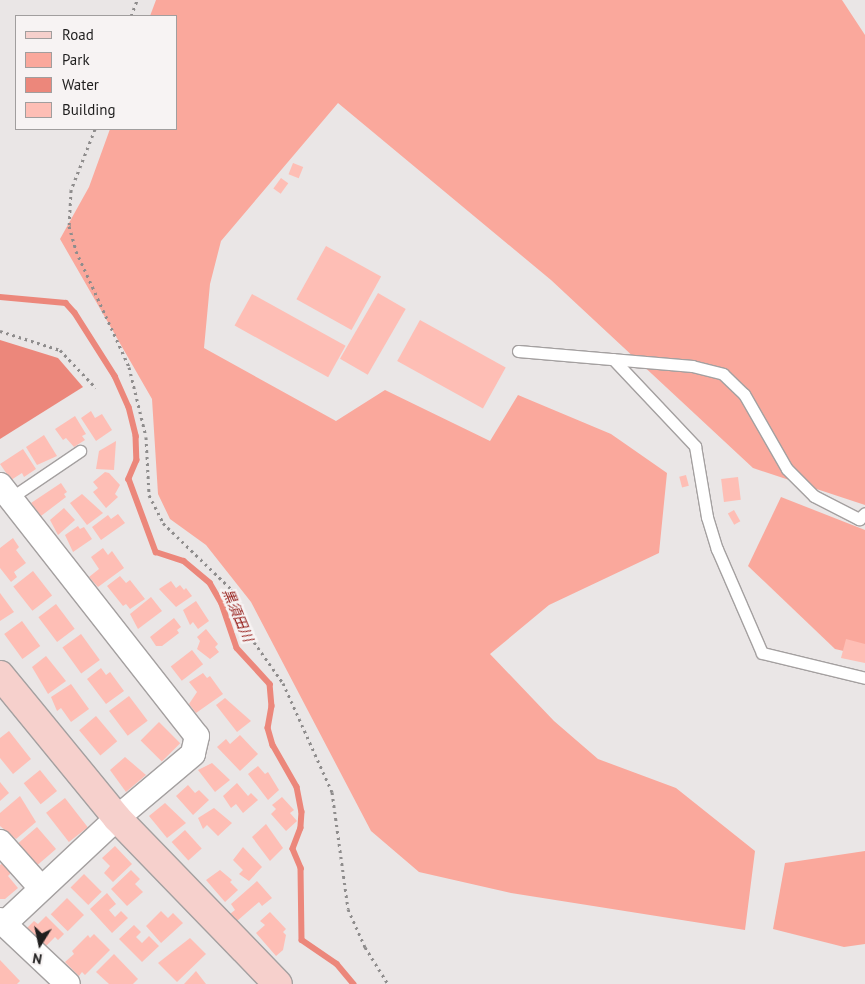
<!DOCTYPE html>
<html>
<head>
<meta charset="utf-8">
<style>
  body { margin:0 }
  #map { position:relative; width:865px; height:984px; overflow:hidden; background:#eae6e6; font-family:"PT Sans","Noto Sans JP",sans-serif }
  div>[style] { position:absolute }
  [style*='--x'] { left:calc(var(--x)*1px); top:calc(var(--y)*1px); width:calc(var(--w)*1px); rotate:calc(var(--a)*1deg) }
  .green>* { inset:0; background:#faa89c }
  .water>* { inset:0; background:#ec877b }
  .stream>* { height:5.5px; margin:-2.75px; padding:0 2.75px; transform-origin:2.75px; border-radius:2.75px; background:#ec877b }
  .building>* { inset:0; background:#febeb5; transform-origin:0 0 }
  .path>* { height:3px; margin-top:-1.5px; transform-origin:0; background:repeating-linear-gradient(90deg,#8f8d8d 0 2.5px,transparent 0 6.5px) }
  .roads { filter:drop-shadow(1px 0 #a4a0a0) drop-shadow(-1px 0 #a4a0a0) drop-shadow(0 1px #a4a0a0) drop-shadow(0 -1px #a4a0a0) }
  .lane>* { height:11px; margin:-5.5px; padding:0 5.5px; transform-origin:5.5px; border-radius:5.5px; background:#fff }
  .street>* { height:24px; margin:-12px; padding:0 12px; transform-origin:12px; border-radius:12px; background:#fff }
  .secondary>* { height:28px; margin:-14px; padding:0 14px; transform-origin:14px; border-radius:14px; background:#f6d0cc }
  span { translate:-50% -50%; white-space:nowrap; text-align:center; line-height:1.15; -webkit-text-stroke:5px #f7f3f3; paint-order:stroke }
  .water-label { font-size:14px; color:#951e1a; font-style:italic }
  .legend { position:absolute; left:15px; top:15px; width:162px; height:115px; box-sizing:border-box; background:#f7f3f3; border:1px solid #a19e9e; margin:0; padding:6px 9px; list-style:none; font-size:15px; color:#1f1e1e }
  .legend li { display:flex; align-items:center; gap:10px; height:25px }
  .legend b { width:25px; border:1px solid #a19e9e }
  .north { position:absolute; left:15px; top:919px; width:50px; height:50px; -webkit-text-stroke:4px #f7f3f3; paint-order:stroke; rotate:190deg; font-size:14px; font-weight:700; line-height:20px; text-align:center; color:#1f1e1e }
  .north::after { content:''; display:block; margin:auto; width:18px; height:22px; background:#1f1e1e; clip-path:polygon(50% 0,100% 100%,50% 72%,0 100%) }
</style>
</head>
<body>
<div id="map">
  <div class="green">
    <div style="clip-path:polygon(156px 0,842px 0,865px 35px,865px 505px,753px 468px,551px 280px,338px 103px,221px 241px,210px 284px,204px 348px,336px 421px,385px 390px,490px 441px,518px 395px,611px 434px,667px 473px,659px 553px,549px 605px,490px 654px,554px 721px,598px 759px,676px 788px,755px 851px,745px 930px,511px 893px,419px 872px,371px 831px,251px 602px,206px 545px,170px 519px,158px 494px,152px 399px,60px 239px,89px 187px,110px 129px,176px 129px,176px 16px,150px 16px)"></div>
    <div style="clip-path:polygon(781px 497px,865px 530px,865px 656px,835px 649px,748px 566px)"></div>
    <div style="clip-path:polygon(865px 851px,865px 944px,844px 947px,773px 929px,785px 863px)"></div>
  </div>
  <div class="water">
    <div style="clip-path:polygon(0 340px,58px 358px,83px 387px,0 439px)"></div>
  </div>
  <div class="stream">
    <div style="--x:0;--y:297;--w:66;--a:5.2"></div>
    <div style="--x:66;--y:303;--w:13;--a:48"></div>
    <div style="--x:75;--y:313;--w:75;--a:57.6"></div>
    <div style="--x:115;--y:376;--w:34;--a:66"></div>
    <div style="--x:129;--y:407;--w:30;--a:76"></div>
    <div style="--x:136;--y:436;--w:24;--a:88"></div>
    <div style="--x:137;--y:460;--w:21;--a:113"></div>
    <div style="--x:129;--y:479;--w:78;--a:69.7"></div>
    <div style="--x:156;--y:552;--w:29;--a:18"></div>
    <div style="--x:184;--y:561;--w:34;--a:40"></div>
    <div style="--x:210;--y:583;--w:24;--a:60"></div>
    <div style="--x:222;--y:604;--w:46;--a:71.2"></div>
    <div style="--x:237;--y:648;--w:49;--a:47.5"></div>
    <div style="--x:270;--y:684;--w:22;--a:85"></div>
    <div style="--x:272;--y:706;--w:22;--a:100"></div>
    <div style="--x:268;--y:728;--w:18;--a:74"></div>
    <div style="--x:273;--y:745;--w:48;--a:60.3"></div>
    <div style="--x:297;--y:787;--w:25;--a:79"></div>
    <div style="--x:302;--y:812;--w:16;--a:94"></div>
    <div style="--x:301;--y:828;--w:22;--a:111"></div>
    <div style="--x:293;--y:849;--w:21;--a:67"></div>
    <div style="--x:301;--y:868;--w:72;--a:89.2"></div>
    <div style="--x:302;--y:940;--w:42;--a:34.4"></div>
    <div style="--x:337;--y:964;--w:26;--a:50"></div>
  </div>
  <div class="building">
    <div style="left:293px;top:163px;width:11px;height:12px;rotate:22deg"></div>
    <div style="left:281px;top:178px;width:9px;height:13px;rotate:36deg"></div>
    <div style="left:326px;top:246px;width:63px;height:61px;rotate:29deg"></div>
    <div style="left:378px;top:293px;width:32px;height:76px;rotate:30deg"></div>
    <div style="left:252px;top:294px;width:107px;height:36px;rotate:29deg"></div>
    <div style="left:420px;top:320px;width:98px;height:47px;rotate:29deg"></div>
    <div style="clip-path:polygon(91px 411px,95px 418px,102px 414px,112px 430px,96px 441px,81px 418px)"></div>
    <div style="clip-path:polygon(75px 416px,86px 434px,82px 436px,85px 440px,74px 447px,66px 438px,63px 440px,55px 429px)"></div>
    <div style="clip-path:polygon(44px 435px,57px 456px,37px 465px,26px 447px)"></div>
    <div style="clip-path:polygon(116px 441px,114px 470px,96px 469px,99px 451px)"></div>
    <div style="clip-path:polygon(23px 449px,36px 469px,24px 477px,22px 473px,11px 480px,0 464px)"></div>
    <div style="clip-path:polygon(105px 472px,109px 473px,120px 485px,115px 494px,118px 497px,106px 508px,93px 492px,98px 488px,93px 482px)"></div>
    <div style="left:686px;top:475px;width:11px;height:7px;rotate:75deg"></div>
    <div style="left:738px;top:477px;width:23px;height:17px;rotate:83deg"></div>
    <div style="clip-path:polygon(61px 483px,67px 492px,64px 494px,66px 497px,41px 516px,31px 503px)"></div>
    <div style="clip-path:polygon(82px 494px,103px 513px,87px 525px,70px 503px)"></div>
    <div style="clip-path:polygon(64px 508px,75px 520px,58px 535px,50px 520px)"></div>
    <div style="left:734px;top:510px;width:13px;height:7px;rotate:61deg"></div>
    <div style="clip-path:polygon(118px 514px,125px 523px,101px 540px,92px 527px,108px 515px,111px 519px)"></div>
    <div style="clip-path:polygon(78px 526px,80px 529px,84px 527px,92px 539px,73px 552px,65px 535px)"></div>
    <div style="clip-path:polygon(13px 538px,19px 547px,16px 550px,26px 563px,14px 572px,17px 577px,11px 582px,0 568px,0 548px)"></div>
    <div style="clip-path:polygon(103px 548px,108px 555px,112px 551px,124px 568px,98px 587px,89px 577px,99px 569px,91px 557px)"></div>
    <div style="left:33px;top:571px;width:31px;height:25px;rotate:52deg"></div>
    <div style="clip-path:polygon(120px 576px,126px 583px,130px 580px,145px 599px,130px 609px,126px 604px,123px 606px,107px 586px)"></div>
    <div style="clip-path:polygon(171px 581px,176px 588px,180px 585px,184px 590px,186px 588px,192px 596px,176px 607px,159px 589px)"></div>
    <div style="clip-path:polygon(0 593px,14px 612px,0 621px)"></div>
    <div style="clip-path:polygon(151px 597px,162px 611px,138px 629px,130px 614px)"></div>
    <div style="clip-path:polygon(196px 601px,209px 621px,198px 629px,193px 622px,190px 625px,183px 610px)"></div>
    <div style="left:56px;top:604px;width:31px;height:22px;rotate:53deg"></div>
    <div style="clip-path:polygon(174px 618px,181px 627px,177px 630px,179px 633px,162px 646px,156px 646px,150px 637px)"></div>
    <div style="left:22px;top:621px;width:31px;height:22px;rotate:54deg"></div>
    <div style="clip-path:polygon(206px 629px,218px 644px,215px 647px,219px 652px,210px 659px,197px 649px,200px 641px,197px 637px)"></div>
    <div style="left:81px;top:634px;width:32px;height:23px;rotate:54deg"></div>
    <div style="clip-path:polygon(846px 639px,865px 644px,865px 663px,841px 658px)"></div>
    <div style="left:192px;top:650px;width:18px;height:27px;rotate:52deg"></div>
    <div style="clip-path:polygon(46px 656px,66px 681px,48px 694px,32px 667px)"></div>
    <div style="clip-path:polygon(101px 668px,106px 675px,110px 672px,124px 691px,106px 704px,87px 679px)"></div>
    <div style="clip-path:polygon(203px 673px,207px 678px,210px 676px,223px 694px,196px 713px,189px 704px,197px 692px,189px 682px)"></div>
    <div style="clip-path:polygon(71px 684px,89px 709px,71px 722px,61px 708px,57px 711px,51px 697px)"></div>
    <div style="left:129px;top:696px;width:31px;height:25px;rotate:53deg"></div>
    <div style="clip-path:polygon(225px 698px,251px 721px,237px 732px,216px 705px)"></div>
    <div style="left:96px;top:716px;width:33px;height:22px;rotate:50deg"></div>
    <div style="left:159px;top:722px;width:30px;height:26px;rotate:45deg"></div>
    <div style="clip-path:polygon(9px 731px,31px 759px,13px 774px,0 758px,0 738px)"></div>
    <div style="clip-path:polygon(240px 735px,258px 754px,240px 771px,217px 747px,226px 739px,230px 744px)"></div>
    <div style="clip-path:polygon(125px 757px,146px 775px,126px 792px,110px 770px)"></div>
    <div style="clip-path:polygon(212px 763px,230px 780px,215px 792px,198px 770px)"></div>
    <div style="clip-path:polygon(258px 766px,265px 774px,268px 772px,279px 790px,268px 800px,248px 774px)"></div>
    <div style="left:40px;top:770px;width:27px;height:21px;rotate:51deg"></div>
    <div style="clip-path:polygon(0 782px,9px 793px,0 801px)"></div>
    <div style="clip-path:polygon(237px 783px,248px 796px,251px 793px,258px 800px,243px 813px,236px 804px,231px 808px,223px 796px)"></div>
    <div style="clip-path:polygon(188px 785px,195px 793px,199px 790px,209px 800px,193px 815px,176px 796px)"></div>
    <div style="clip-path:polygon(20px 796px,36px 822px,16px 839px,0 826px,0 813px)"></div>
    <div style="clip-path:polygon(282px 797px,294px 810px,290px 813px,297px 821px,286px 831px,271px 814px,276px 809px,272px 805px)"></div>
    <div style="left:65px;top:798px;width:37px;height:24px;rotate:52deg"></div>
    <div style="clip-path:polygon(165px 803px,186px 823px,167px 838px,149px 816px)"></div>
    <div style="clip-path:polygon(214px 808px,232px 823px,218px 836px,207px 825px,203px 829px,198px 818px)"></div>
    <div style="clip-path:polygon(266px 824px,283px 848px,270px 861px,252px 837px)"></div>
    <div style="left:37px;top:827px;width:29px;height:28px;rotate:49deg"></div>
    <div style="left:185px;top:830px;width:25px;height:18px;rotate:48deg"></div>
    <div style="clip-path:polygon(115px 846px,132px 864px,113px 882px,104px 873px,110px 866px,102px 858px)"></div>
    <div style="clip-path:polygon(243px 847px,262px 867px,249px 881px,239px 874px,243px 870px,233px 860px)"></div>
    <div style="clip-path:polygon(3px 863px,12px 872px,8px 876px,18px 888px,5px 899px,0 899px,0 865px)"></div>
    <div style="clip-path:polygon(131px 870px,140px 879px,135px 884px,143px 892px,127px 906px,111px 889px)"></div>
    <div style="clip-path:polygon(220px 870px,232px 880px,230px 882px,238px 890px,225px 902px,206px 880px)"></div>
    <div style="left:84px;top:874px;width:25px;height:19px;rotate:45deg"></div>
    <div style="clip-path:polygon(257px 881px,272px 898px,262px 906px,259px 902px,237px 921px,230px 914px,235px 910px,231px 904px)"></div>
    <div style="clip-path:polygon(107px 893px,116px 904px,109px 910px,115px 917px,121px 911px,128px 918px,112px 933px,90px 909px)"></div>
    <div style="left:67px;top:898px;width:24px;height:23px;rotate:45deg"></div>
    <div style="clip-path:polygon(161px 911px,168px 918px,173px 913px,183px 923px,161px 943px,146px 926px)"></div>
    <div style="clip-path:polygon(270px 912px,286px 929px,283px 932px,286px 935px,283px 950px,276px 956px,256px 933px,265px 925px,260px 921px)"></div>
    <div style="clip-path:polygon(46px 916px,64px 934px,58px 940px,55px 937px,44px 948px,26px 929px,34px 921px,38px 924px)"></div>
    <div style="clip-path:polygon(134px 925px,141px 932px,136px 937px,142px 943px,149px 936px,159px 946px,142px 962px,119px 939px)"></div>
    <div style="clip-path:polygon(94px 934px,110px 950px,85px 975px,82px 972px,79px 976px,65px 962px,74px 954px,72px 951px,88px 935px,90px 938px)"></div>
    <div style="clip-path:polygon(190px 938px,206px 954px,177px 982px,158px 963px)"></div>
    <div style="clip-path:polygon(114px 954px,138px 979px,133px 984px,109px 984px,96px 972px)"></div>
    <div style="clip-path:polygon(0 960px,20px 981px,17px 984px,0 984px)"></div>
    <div style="clip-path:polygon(196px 971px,206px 984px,184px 984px)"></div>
  </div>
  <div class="path">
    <div style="--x:131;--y:16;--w:17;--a:-69"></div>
    <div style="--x:95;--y:129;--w:66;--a:111.5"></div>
    <div style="--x:71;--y:190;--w:36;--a:93"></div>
    <div style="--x:69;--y:226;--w:26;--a:74"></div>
    <div style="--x:76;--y:251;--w:128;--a:65.4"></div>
    <div style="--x:129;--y:367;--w:72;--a:76.3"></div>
    <div style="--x:146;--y:437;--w:58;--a:87"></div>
    <div style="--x:149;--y:495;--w:31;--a:63"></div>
    <div style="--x:163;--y:523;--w:95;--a:44.1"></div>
    <div style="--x:231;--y:589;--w:58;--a:66.5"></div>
    <div style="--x:254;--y:642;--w:50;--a:54.7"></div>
    <div style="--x:283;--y:683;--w:120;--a:65.8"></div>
    <div style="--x:332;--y:792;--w:118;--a:82.2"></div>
    <div style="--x:348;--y:909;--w:42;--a:65.9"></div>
    <div style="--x:365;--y:947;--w:44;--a:58.1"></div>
    <div style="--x:0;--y:331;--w:63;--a:17.6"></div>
    <div style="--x:60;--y:350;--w:52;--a:46.5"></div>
  </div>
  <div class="roads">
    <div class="lane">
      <div style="--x:518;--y:351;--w:175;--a:4.9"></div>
      <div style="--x:692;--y:366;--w:32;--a:14"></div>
      <div style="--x:723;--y:374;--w:29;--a:44"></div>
      <div style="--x:744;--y:394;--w:86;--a:60.2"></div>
      <div style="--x:787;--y:469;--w:38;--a:45"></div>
      <div style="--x:814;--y:496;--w:51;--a:27.1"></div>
      <div style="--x:859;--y:519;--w:8;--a:-45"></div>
      <div style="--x:613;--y:359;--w:120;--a:46.7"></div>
      <div style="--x:695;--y:446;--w:72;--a:80.4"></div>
      <div style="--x:707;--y:517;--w:34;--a:73"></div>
      <div style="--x:717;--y:549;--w:113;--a:66.6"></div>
      <div style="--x:762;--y:653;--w:106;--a:13.6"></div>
      <div style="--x:9;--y:499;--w:86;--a:-34.1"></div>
    </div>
    <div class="street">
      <div style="--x:0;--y:485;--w:319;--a:51.9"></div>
      <div style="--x:197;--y:736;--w:18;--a:103"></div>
      <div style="--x:193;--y:754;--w:99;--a:139.9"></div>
      <div style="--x:117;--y:818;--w:155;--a:136.8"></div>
      <div style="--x:0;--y:842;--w:62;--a:48.3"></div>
      <div style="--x:0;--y:920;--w:93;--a:43.3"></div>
    </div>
    <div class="secondary">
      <div style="--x:0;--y:675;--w:185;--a:50.7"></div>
      <div style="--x:117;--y:818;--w:231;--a:45.9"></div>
    </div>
  </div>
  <div class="water-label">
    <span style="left:238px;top:615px;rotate:67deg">黒須田川</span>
  </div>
  <ul class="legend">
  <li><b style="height:6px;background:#f6d0cc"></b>Road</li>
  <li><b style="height:14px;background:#faa89c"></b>Park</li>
  <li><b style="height:14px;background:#ec877b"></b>Water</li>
  <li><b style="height:14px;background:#febeb5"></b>Building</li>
  </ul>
  <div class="north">N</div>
</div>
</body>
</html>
